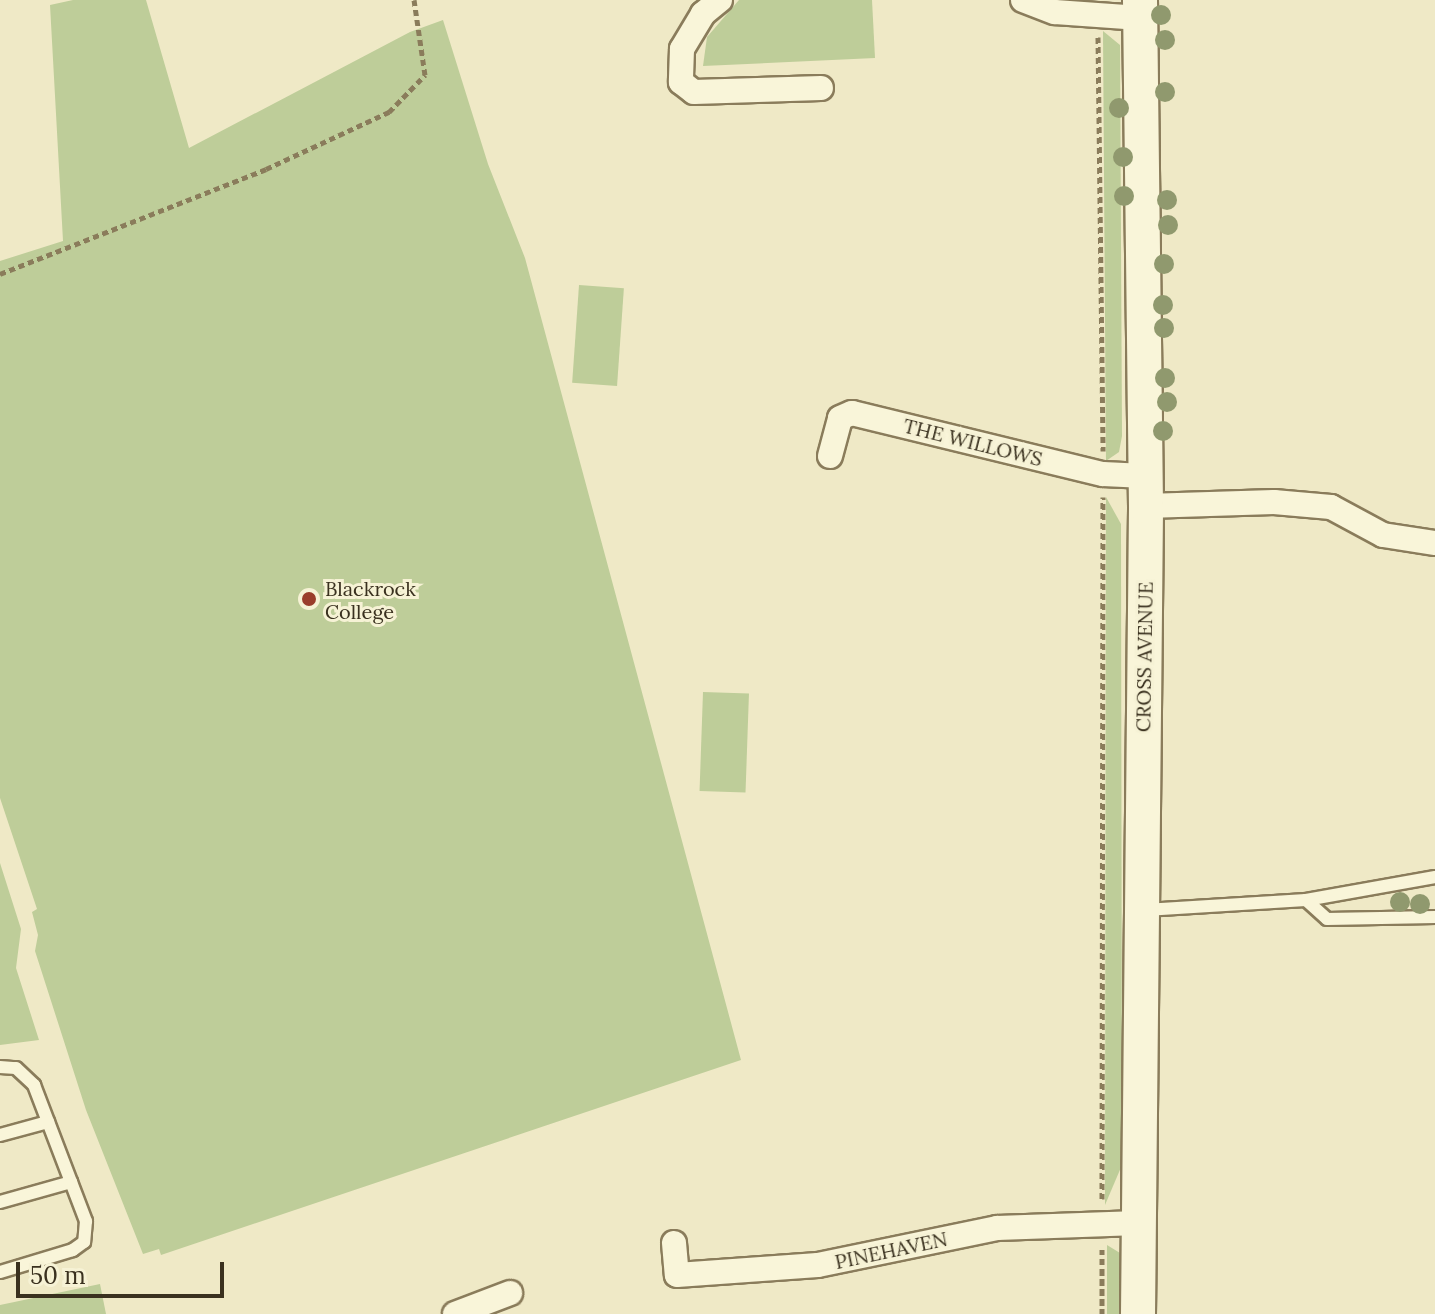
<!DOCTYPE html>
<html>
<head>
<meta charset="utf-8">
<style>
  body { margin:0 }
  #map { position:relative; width:1435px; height:1314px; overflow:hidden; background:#efe9c6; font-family:Lora,serif }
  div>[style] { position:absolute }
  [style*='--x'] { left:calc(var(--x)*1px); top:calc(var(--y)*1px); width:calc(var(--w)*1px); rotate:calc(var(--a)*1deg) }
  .green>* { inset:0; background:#becd99; transform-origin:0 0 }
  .path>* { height:5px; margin-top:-2.5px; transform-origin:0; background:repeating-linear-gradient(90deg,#8a7c5b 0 6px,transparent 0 10px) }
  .roads { filter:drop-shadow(2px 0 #8a7c5b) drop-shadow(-2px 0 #8a7c5b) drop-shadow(0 2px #8a7c5b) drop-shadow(0 -2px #8a7c5b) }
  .lane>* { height:12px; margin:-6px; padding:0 6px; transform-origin:6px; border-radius:6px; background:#f9f5d9 }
  .street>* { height:24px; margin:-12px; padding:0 12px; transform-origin:12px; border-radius:12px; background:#f9f5d9 }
  .secondary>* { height:34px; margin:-17px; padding:0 17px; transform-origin:17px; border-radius:17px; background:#f9f5d9 }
  .trees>* { width:20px; height:20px; margin:-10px; border-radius:50%; background:#90996e }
  .dots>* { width:22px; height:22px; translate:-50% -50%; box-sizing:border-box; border:4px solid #f6f2d5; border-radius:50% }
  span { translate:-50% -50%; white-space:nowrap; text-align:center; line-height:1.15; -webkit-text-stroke:6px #f6f2d5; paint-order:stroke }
  .street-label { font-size:20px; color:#3a311f }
  .poi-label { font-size:20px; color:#3a311f }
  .left { translate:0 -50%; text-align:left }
  .scale { position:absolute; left:16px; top:1262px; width:208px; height:36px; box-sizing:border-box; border:4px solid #3a311f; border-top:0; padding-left:10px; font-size:24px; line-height:28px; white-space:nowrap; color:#3a311f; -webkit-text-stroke:6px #f6f2d5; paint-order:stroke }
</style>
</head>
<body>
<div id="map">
  <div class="green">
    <div style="clip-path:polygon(73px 0,146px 0,189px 148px,410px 32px,443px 20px,488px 164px,525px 258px,741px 1060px,161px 1255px,159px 1249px,143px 1254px,86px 1110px,35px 951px,38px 935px,32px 912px,37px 909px,0 798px,0 261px,63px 241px,50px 5px)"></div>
    <div style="clip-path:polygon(739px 0,872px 0,875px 58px,703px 66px,707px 37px)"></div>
    <div style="clip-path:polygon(1103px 31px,1120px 45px,1122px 436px,1119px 452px,1106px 461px)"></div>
    <div style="left:579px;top:285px;width:45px;height:98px;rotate:4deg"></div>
    <div style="clip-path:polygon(1106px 497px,1121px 524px,1122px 1165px,1105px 1205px)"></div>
    <div style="left:703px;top:692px;width:46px;height:99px;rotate:2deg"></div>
    <div style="clip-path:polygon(0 863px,21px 929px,16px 968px,39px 1040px,0 1045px)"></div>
    <div style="clip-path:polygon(1107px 1245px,1120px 1253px,1121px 1314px,1107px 1314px)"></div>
    <div style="clip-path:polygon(100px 1284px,106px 1314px,0 1314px,0 1305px)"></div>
  </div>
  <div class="path">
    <div style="--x:1098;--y:37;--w:414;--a:89.3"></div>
    <div style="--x:0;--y:274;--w:286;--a:-21.5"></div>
    <div style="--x:266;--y:169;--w:136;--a:-24.9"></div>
    <div style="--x:389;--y:112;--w:52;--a:-45.8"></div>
    <div style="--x:425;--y:75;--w:76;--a:-98.3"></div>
    <div style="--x:1102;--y:1199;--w:702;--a:-89.92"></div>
    <div style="--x:1102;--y:1249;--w:65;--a:90"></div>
  </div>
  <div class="roads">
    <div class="lane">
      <div style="--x:1306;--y:900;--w:28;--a:42"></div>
      <div style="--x:1327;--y:919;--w:108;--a:-1.1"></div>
      <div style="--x:1145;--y:910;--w:161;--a:-3.6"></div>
      <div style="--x:1306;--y:900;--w:131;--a:-10.1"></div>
      <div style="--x:0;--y:1067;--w:16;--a:4"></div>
      <div style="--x:16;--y:1068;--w:25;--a:43"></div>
      <div style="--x:34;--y:1085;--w:146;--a:69.1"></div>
      <div style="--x:86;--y:1221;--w:21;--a:95"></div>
      <div style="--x:84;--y:1242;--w:14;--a:144"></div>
      <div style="--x:73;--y:1250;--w:76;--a:163.2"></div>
      <div style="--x:0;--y:1135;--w:50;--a:-15.2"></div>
      <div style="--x:0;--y:1202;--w:74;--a:-15.7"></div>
    </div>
    <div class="street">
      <div style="--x:720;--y:0;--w:22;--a:141"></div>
      <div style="--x:703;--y:14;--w:41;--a:121"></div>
      <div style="--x:682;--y:49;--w:33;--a:92"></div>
      <div style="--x:681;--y:82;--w:16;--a:38"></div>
      <div style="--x:694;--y:92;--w:127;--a:-1.8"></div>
      <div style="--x:1023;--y:0;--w:34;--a:21"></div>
      <div style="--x:1055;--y:12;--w:85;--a:4"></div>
      <div style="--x:830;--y:456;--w:39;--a:-75"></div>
      <div style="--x:840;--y:418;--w:13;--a:-23"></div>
      <div style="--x:852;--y:413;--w:258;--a:13.7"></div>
      <div style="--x:1103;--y:474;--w:42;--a:2.7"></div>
      <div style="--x:1146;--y:506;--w:128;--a:-1.8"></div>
      <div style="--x:1274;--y:502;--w:57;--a:5"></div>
      <div style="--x:1331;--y:507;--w:59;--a:28.3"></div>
      <div style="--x:1383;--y:535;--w:53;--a:8.7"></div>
      <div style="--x:674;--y:1243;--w:32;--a:85"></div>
      <div style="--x:677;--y:1275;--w:141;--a:-4.1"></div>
      <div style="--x:818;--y:1265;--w:183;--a:-11.7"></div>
      <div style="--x:997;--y:1228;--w:141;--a:-2"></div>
      <div style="--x:455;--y:1314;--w:59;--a:-20.9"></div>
    </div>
    <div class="secondary">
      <div style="--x:1138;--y:1314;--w:808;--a:-89.43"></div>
      <div style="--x:1146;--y:506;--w:506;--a:-90.68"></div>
    </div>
  </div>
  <div class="trees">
    <div style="left:1161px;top:15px"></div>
    <div style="left:1165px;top:40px"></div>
    <div style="left:1165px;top:92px"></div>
    <div style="left:1119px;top:108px"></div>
    <div style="left:1123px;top:157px"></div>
    <div style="left:1124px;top:196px"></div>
    <div style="left:1167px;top:200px"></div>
    <div style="left:1168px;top:225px"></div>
    <div style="left:1164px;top:264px"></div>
    <div style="left:1163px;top:305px"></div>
    <div style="left:1164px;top:328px"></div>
    <div style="left:1165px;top:378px"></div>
    <div style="left:1167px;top:402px"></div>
    <div style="left:1163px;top:431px"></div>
    <div style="left:1400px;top:902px"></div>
    <div style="left:1420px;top:904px"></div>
  </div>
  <div class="dots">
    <div style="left:309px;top:599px;background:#9a3d2b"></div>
  </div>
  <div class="street-label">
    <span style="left:973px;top:442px;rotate:14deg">THE WILLOWS</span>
    <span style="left:1144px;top:657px;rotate:-89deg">CROSS AVENUE</span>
    <span style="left:891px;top:1250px;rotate:-12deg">PINEHAVEN</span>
  </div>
  <div class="poi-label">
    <span class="left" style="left:325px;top:600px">Blackrock<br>College</span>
  </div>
  <div class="scale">50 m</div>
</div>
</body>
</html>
